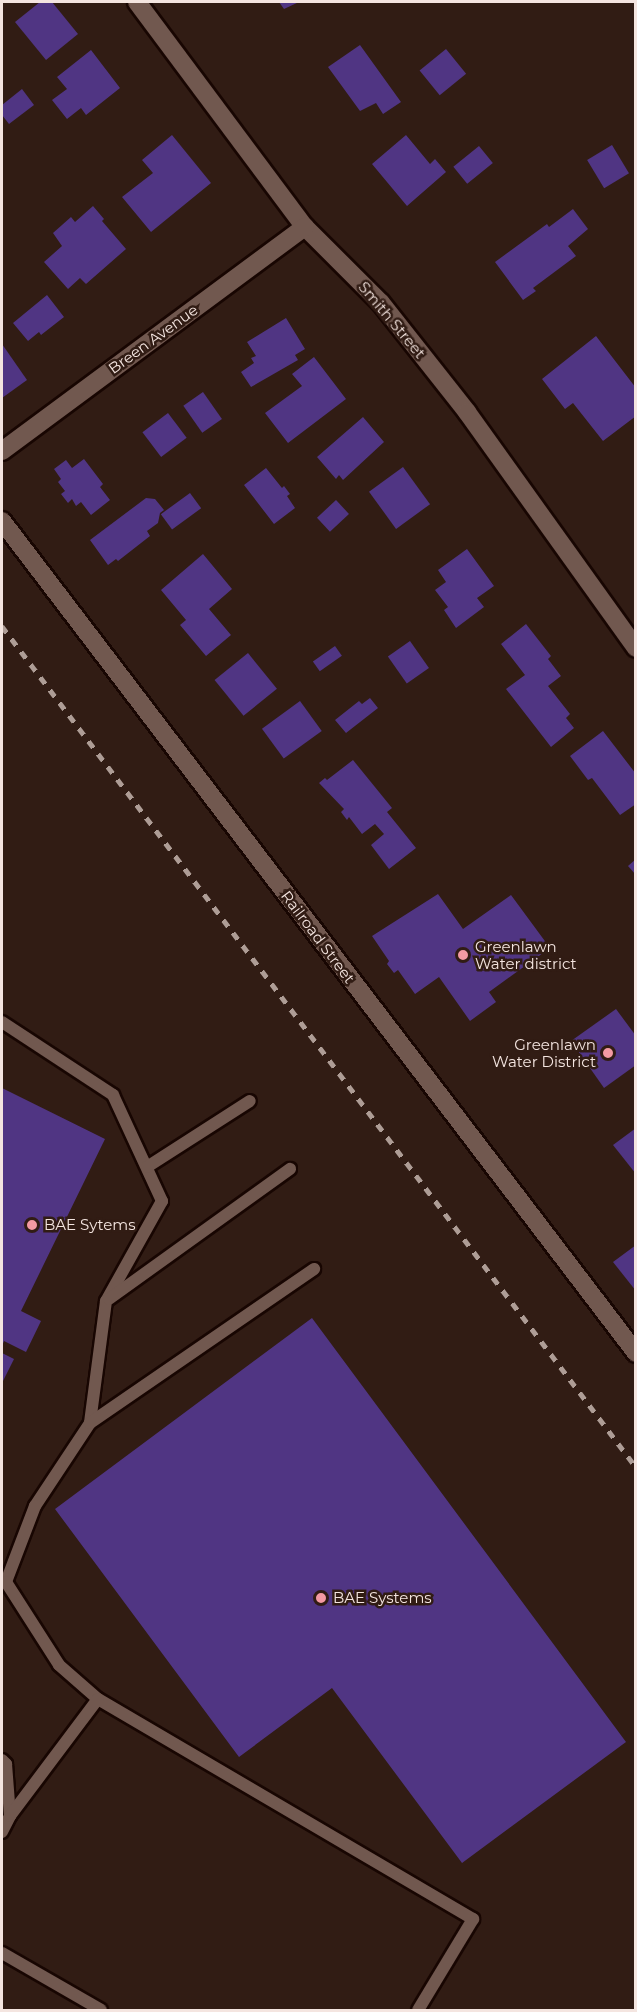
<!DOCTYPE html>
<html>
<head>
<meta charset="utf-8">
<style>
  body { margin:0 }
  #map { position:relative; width:637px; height:2012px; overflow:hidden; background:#311c14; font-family:Montserrat,sans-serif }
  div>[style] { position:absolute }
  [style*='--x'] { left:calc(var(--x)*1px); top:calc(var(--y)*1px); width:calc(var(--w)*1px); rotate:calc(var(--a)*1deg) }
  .building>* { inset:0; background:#503583; transform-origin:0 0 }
  .roads { filter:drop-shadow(2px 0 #180602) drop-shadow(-2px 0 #180602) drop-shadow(0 2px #180602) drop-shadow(0 -2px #180602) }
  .lane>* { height:12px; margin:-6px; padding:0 6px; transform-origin:6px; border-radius:6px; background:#71584f }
  .street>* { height:18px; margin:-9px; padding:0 9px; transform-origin:9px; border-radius:9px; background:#71584f }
  .rail>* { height:4.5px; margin-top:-2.25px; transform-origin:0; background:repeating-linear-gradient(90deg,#ae9d96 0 8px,transparent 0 16px) }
  .dots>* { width:16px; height:16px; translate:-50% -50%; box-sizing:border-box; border:3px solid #311c14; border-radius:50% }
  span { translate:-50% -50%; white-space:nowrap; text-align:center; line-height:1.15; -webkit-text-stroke:5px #311c14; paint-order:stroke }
  .street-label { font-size:15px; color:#f4e5e0 }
  .poi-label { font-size:15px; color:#f4e5e0 }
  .left { translate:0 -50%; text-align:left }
  .right { translate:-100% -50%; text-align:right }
  .frame { position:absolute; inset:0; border:3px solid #f4e5e0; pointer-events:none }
</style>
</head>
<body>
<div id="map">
  <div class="building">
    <div style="clip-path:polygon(40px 2px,52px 2px,78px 34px,46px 60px,15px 22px)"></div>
    <div style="clip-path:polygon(279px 2px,299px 2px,284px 9px)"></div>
    <div style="clip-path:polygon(360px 45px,401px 102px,383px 114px,376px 103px,360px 111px,328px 67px)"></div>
    <div style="left:446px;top:49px;width:32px;height:34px;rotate:51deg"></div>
    <div style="clip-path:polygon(91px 50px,120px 88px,86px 115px,81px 108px,67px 119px,52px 100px,67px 89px,57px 77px)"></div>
    <div style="clip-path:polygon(22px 89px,34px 105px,9px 124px,2px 115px,2px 105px)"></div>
    <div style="clip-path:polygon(172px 135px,211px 183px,151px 232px,122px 197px,153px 173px,142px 160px)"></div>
    <div style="clip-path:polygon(406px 135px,430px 164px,435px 159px,446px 172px,407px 206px,372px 164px)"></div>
    <div style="left:612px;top:145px;width:33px;height:29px;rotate:59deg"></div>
    <div style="left:479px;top:146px;width:22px;height:33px;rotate:51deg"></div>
    <div style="clip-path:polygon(93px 206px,104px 219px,102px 221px,126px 249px,86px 284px,80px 278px,68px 289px,44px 262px,62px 246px,53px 233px,71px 217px,75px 222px)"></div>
    <div style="clip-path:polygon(573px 209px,588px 229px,568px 246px,576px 256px,533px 288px,536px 291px,523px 300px,495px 262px,547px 224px,549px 227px)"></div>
    <div style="clip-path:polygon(47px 295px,64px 317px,41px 335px,39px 332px,28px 341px,13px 323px)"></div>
    <div style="clip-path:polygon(286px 318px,305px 349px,295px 355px,298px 360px,251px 387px,241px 372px,254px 363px,251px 358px,256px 356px,247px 342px)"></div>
    <div style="clip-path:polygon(596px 336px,636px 388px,636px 416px,603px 441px,573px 403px,565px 409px,542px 379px)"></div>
    <div style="clip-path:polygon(2px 344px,27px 380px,2px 398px)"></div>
    <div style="clip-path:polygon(314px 357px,346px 399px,288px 443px,265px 413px,302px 386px,292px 374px)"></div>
    <div style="left:203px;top:392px;width:33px;height:24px;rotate:55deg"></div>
    <div style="left:168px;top:413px;width:31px;height:32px;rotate:53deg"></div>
    <div style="clip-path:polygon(363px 417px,384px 442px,343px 480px,339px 475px,336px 479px,317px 457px)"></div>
    <div style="clip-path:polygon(84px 459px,103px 484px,100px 487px,110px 500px,91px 515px,81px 502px,76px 506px,72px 499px,68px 503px,61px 494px,65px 491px,58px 482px,61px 479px,54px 469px,66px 460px,72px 468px)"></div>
    <div style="left:403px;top:467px;width:46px;height:42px;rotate:54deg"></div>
    <div style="clip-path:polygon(266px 468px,282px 488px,284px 486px,290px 494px,287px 496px,295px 508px,274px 524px,244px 485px)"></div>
    <div style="left:190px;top:493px;width:19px;height:36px;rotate:54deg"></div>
    <div style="clip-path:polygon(146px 498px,155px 499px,164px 510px,160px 513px,158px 523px,147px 531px,150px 536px,118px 561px,116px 559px,108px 565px,90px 540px)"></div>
    <div style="left:336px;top:500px;width:19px;height:26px;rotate:47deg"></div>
    <div style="clip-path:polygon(467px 549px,494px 586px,477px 598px,484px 607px,456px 628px,444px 610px,448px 607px,435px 590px,446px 582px,438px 570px)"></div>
    <div style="clip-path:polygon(203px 554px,232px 589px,209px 609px,231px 635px,206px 656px,180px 625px,186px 620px,161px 590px)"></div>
    <div style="clip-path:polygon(526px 624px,551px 656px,548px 659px,561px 676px,548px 686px,570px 714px,566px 718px,574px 728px,551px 747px,506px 689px,525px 675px,501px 644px)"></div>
    <div style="left:410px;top:641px;width:33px;height:27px;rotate:55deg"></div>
    <div style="left:335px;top:646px;width:12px;height:27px;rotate:55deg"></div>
    <div style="left:248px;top:653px;width:46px;height:43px;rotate:51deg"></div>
    <div style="clip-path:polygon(370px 698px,378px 708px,346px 733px,335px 720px,359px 701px,362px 704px)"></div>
    <div style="left:300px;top:701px;width:37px;height:47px;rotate:54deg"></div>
    <div style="clip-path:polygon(603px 731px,636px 774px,636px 804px,620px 815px,592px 778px,588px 780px,570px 756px)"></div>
    <div style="clip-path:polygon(353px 760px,392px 808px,387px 812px,416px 848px,389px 869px,371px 845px,384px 834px,375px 824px,362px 834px,349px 817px,347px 820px,341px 812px,344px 809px,319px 783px,325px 778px,327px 780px)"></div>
    <div style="clip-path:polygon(636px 859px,636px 875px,628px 866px)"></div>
    <div style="clip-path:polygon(438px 894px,463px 929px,511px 895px,550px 948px,489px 992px,496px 1002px,470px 1021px,439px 977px,415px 994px,398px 970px,394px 973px,387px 964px,389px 961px,372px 936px)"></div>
    <div style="clip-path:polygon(616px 1009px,636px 1036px,636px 1065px,604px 1088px,571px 1041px)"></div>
    <div style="clip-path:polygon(2px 1088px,105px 1139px,21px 1311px,41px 1321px,26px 1352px,4px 1341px,2px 1346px)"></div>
    <div style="clip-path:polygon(636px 1128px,636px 1174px,613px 1145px)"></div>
    <div style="clip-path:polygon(636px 1245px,636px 1291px,613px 1262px)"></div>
    <div style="clip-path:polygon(312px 1318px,626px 1742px,462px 1863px,332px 1688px,239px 1757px,55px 1509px)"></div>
    <div style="clip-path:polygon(2px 1353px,14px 1359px,3px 1381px,2px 1380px)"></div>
  </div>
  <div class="roads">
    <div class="lane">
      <div style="--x:2;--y:1022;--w:133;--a:33.3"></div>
      <div style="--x:113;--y:1095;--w:117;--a:65.2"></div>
      <div style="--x:162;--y:1201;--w:115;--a:119.2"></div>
      <div style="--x:106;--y:1301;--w:123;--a:97.5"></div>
      <div style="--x:90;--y:1423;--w:100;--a:123.5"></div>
      <div style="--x:35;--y:1506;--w:81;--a:110.9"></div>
      <div style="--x:6;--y:1582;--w:98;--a:57.4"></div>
      <div style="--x:59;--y:1665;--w:52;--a:41.1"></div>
      <div style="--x:98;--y:1699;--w:435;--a:30.4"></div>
      <div style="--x:473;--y:1919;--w:106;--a:121.1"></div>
      <div style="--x:147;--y:1167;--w:122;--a:-32.7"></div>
      <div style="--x:109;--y:1299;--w:223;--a:-35.7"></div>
      <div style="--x:90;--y:1423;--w:272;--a:-34.5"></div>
      <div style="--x:2;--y:1760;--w:6;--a:45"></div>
      <div style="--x:6;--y:1764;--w:52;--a:85.6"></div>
      <div style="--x:10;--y:1816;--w:18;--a:117"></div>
      <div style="--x:10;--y:1816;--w:146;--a:-53.1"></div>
      <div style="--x:2;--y:1953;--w:114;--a:29.9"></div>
    </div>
    <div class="street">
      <div style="--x:137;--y:2;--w:281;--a:53.3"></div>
      <div style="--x:305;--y:227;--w:107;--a:45"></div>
      <div style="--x:381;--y:303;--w:139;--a:51.7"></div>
      <div style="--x:467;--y:412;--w:290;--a:54.4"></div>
      <div style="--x:2;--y:451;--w:377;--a:-36.5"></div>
      <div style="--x:2;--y:521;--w:1046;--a:52.69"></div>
    </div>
  </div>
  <div class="rail">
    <div style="--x:2;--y:626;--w:1053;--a:52.99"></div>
  </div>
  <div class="dots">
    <div style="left:463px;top:955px;background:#f49aa3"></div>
    <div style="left:608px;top:1053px;background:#f49aa3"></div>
    <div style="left:32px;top:1225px;background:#f49aa3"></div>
    <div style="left:321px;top:1598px;background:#f49aa3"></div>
  </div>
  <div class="street-label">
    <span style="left:392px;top:320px;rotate:50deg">Smith Street</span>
    <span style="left:153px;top:339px;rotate:-36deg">Breen Avenue</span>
    <span style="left:318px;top:937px;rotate:53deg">Railroad Street</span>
  </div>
  <div class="poi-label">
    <span class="left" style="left:475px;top:955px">Greenlawn<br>Water district</span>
    <span class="right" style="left:596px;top:1053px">Greenlawn<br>Water District</span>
    <span class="left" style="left:44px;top:1225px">BAE Sytems</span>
    <span class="left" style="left:333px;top:1598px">BAE Systems</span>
  </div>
  <div class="frame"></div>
</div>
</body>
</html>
